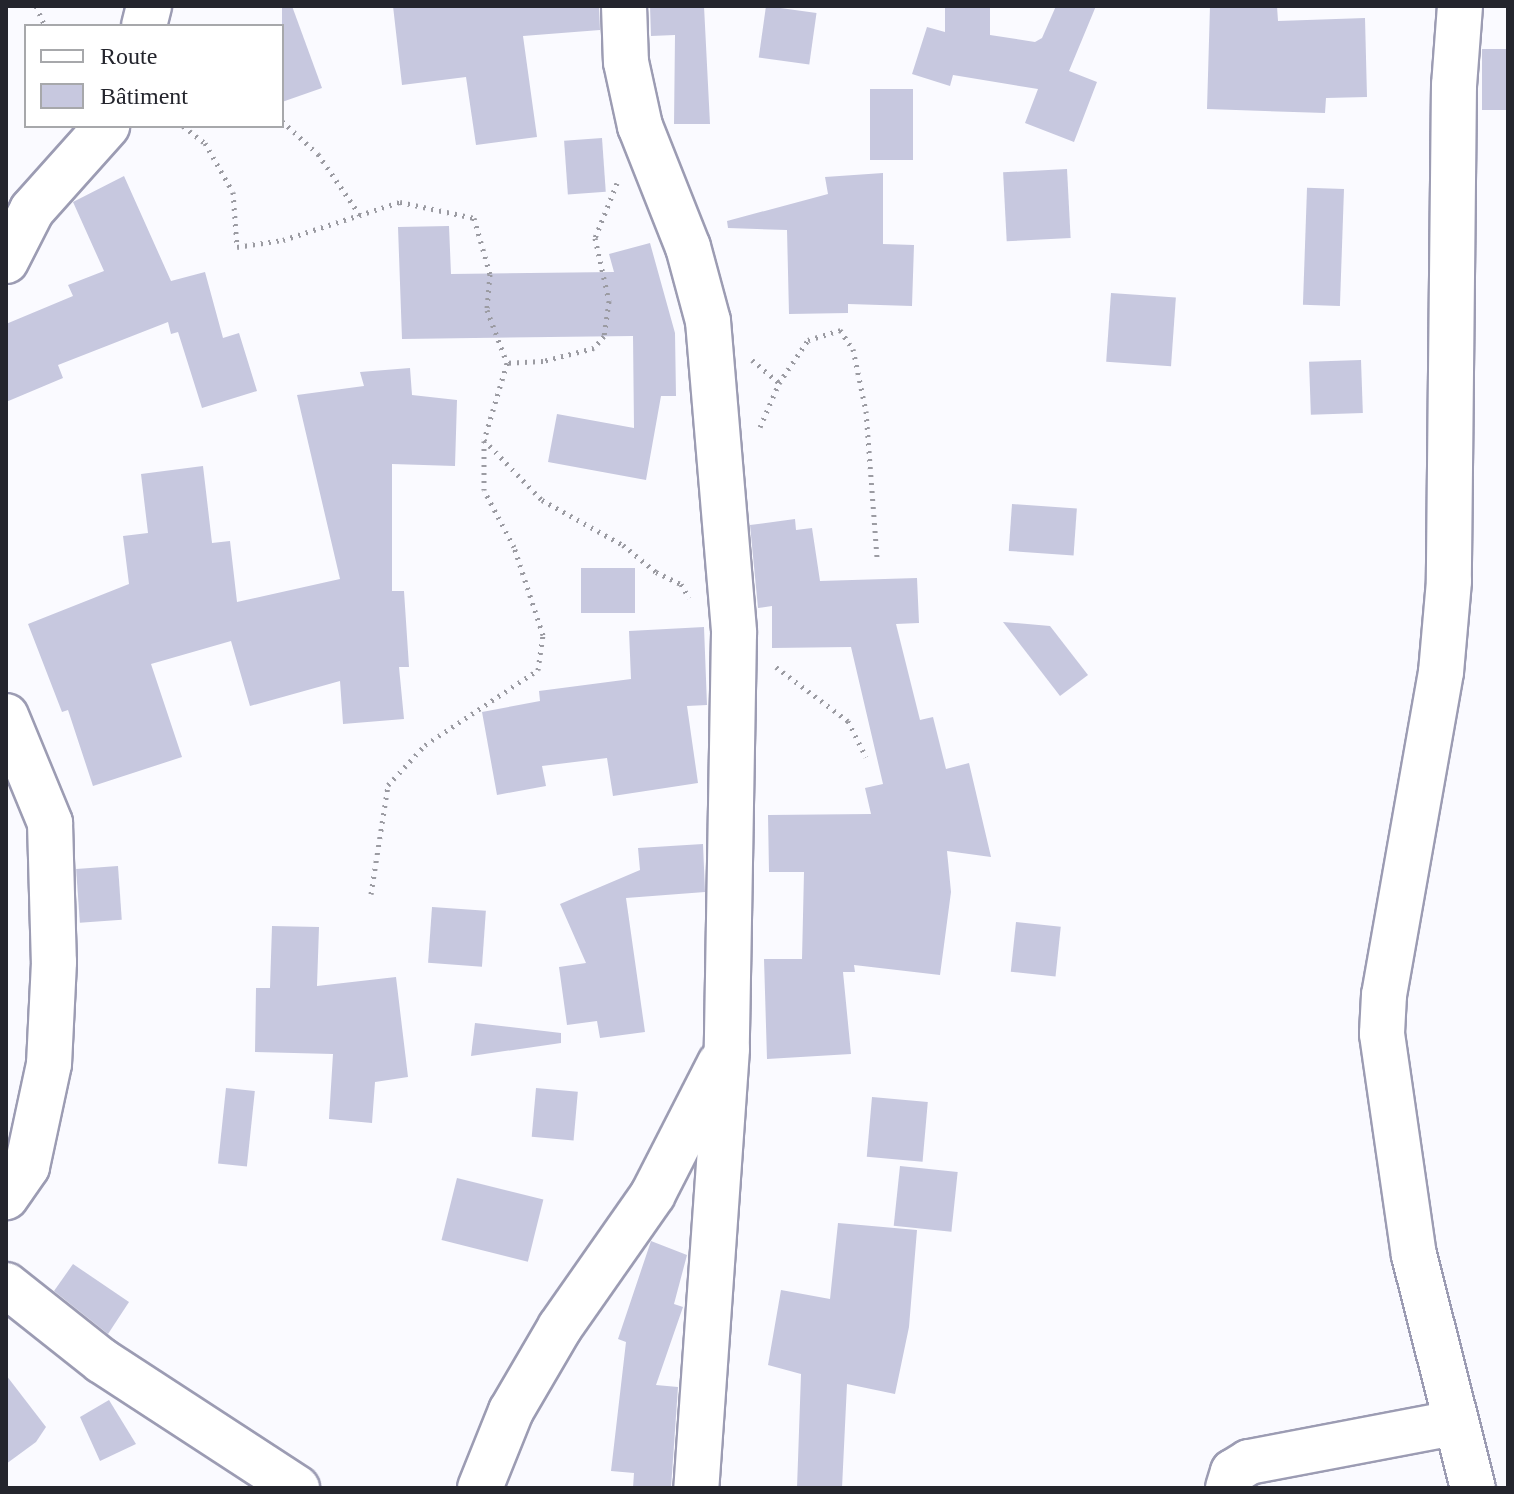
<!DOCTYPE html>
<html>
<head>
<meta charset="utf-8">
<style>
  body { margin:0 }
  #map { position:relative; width:1514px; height:1494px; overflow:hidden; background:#fafaff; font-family:Georgia,serif }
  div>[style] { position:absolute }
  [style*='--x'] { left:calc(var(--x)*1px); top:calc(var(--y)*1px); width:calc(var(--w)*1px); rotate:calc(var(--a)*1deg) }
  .building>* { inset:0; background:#c7c8df; transform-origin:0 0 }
  .path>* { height:5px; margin-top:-2.5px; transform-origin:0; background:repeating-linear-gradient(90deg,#9b9ba2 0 2px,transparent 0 8px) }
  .roads { filter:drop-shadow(2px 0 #9c9cb3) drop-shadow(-2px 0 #9c9cb3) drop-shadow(0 2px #9c9cb3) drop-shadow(0 -2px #9c9cb3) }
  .minor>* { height:44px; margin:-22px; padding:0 22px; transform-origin:22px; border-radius:22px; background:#fff }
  span { translate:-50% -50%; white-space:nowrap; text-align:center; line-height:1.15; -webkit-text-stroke:7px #fff; paint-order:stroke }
  .frame { position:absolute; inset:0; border:8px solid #24252d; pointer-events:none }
  .legend { position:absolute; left:24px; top:24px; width:260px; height:104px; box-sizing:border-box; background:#fff; border:2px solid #a7a8ab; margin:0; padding:10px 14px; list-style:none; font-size:24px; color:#24252d }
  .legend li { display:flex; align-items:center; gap:16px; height:40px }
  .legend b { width:40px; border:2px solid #a7a8ab }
</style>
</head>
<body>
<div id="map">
  <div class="building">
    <div style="clip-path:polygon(282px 6px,292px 6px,322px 88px,282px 102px)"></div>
    <div style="clip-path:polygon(393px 6px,599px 6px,600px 30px,523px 36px,537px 137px,476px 145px,466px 77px,402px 85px)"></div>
    <div style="clip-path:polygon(650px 6px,704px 6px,710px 124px,674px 124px,675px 35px,651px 36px)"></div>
    <div style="left:766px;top:6px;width:51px;height:52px;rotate:8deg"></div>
    <div style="clip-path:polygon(945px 6px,990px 6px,990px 35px,1035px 42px,1042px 38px,1056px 6px,1096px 6px,1069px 71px,1097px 82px,1074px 142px,1025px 123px,1038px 89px,953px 75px,950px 86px,912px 74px,927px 27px,945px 32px)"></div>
    <div style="clip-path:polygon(1210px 6px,1277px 6px,1278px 21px,1365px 18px,1367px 97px,1326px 98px,1325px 113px,1207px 109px)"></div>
    <div style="left:1482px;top:49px;width:26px;height:61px"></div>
    <div style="left:870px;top:89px;width:43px;height:71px"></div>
    <div style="left:602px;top:138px;width:54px;height:38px;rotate:86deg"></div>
    <div style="left:1067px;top:169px;width:69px;height:64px;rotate:87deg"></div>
    <div style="clip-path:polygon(883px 173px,883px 244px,914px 245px,912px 306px,848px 304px,848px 313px,789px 314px,787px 230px,728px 228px,727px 221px,828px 194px,825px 177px)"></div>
    <div style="clip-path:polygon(124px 176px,171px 281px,205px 272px,223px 338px,239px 333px,257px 391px,202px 408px,178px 332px,171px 334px,168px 322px,58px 365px,63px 378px,6px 402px,6px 324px,73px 296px,68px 285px,104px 271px,73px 202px)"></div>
    <div style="left:1344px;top:189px;width:117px;height:37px;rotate:92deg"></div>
    <div style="clip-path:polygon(449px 226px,451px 274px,614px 272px,609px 254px,650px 243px,675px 333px,676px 396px,661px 396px,646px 480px,548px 462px,557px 414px,634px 428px,633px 336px,402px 339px,398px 227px)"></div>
    <div style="left:1111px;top:293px;width:65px;height:69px;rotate:4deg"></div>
    <div style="left:1361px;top:360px;width:53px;height:52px;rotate:88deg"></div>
    <div style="clip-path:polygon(410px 368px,412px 395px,457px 400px,455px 466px,392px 464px,392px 591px,404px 591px,409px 667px,399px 667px,404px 719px,343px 724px,340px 681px,250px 706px,231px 641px,151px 664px,182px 757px,93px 786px,68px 710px,62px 712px,28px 624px,129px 584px,123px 536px,148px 533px,141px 474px,203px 466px,212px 543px,230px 541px,237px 602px,340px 579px,297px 395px,364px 386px,360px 372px)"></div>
    <div style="left:1012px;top:504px;width:65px;height:47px;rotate:4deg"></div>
    <div style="clip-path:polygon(795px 519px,796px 530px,812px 528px,820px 581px,917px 578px,919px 623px,896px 624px,920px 720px,933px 717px,946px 769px,969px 763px,991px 857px,947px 851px,951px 892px,940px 975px,854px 965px,855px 972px,843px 972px,851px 1054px,767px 1059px,764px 959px,802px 959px,804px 872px,769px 872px,768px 815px,871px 814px,865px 788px,883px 784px,851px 647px,772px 648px,772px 606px,758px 608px,750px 525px)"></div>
    <div style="left:581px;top:568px;width:54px;height:45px"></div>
    <div style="clip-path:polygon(1003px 622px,1050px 626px,1088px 675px,1060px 696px)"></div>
    <div style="clip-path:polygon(704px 627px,707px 705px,687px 706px,698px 783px,613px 796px,607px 758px,542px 766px,546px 786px,497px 795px,482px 712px,540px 701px,539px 691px,631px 679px,629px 631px)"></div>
    <div style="clip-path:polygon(703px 844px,705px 892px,626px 898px,645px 1032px,600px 1038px,597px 1021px,567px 1025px,559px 967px,586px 963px,560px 904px,640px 870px,638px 848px)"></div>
    <div style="left:118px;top:866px;width:54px;height:42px;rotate:86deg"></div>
    <div style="left:432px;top:907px;width:54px;height:56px;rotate:4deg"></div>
    <div style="left:1016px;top:922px;width:45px;height:50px;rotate:6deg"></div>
    <div style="clip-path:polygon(272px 926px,319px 927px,317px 986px,396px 977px,408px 1077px,375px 1082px,372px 1123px,329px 1119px,333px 1054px,255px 1052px,256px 988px,270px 988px)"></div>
    <div style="clip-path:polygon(475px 1023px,561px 1033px,561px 1043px,471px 1056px)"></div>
    <div style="left:226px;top:1088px;width:29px;height:76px;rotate:6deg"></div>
    <div style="left:536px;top:1088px;width:42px;height:49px;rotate:5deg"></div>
    <div style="left:872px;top:1097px;width:56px;height:60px;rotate:5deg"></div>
    <div style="left:900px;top:1166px;width:58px;height:60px;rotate:6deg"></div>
    <div style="left:457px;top:1178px;width:89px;height:64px;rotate:14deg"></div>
    <div style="clip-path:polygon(838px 1223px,917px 1230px,909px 1327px,895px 1394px,847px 1384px,842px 1488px,797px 1488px,801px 1374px,768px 1365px,781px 1290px,830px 1299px)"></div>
    <div style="clip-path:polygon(651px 1241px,687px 1255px,674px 1304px,683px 1307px,656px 1385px,678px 1387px,671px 1488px,633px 1488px,634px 1473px,611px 1471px,626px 1342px,618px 1339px)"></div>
    <div style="clip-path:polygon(73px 1264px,129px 1302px,108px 1334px,54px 1291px)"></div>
    <div style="clip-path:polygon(6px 1375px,46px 1427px,36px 1442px,6px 1464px)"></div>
    <div style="clip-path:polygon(109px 1400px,136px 1444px,100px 1461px,80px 1417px)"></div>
  </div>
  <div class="path">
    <div style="--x:36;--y:6;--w:22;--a:66"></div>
    <div style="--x:282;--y:121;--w:49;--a:42.5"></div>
    <div style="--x:318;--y:154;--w:78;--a:55.5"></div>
    <div style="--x:183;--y:126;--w:28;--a:38"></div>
    <div style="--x:205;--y:143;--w:56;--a:60.3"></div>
    <div style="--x:233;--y:192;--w:55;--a:85.8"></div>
    <div style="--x:237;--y:247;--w:47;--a:-8.7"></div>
    <div style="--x:283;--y:240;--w:123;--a:-18"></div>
    <div style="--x:400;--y:202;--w:76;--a:12.2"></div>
    <div style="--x:474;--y:218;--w:58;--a:74.1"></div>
    <div style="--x:490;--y:274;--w:36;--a:95"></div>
    <div style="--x:487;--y:310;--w:57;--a:69.3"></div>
    <div style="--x:617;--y:183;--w:59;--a:111.8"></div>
    <div style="--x:595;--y:238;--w:65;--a:77.5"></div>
    <div style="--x:609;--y:301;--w:35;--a:98"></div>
    <div style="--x:604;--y:336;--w:16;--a:130"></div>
    <div style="--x:594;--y:348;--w:53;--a:165.7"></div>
    <div style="--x:543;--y:361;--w:36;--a:177"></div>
    <div style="--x:507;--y:363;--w:80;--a:106.6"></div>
    <div style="--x:484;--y:440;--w:83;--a:46"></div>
    <div style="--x:542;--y:500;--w:93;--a:29.1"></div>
    <div style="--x:623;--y:545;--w:43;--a:39.3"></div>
    <div style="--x:656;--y:572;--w:28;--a:26"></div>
    <div style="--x:681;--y:584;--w:16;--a:60"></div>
    <div style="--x:752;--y:360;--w:35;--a:40"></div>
    <div style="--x:760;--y:427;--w:48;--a:-66.6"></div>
    <div style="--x:779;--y:383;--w:52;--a:-56"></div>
    <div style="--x:808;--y:340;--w:34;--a:-17"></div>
    <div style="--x:840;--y:330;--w:23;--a:56"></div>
    <div style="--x:853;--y:349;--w:63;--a:78.2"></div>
    <div style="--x:866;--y:411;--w:148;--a:85.7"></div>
    <div style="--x:776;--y:667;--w:90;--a:36.9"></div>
    <div style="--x:848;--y:721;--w:40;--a:63.4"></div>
    <div style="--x:371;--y:894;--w:110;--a:-81.1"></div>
    <div style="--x:388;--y:785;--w:54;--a:-47.2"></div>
    <div style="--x:425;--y:745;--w:136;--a:-33.6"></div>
    <div style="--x:538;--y:670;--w:35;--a:-82"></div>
    <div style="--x:543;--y:635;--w:93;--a:-108.2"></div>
    <div style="--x:514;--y:547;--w:64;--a:-117.8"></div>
    <div style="--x:484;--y:490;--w:49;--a:-90"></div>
  </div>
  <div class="roads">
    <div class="minor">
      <div style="--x:624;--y:6;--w:56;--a:88"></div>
      <div style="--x:626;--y:62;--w:66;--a:77.7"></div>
      <div style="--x:640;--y:126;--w:130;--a:68.4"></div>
      <div style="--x:688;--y:247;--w:77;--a:74.9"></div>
      <div style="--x:708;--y:321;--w:313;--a:85.2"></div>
      <div style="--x:734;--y:633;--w:416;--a:91"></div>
      <div style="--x:727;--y:1049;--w:440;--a:94"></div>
      <div style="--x:1460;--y:6;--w:79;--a:94.3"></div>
      <div style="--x:1454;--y:85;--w:496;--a:90.6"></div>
      <div style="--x:1449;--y:581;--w:91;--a:95"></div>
      <div style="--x:1441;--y:672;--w:328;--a:100"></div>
      <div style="--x:1384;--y:995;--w:39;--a:93"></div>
      <div style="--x:1382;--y:1034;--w:223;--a:81.8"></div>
      <div style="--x:1414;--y:1255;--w:240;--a:75.8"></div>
      <div style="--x:144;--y:26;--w:21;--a:-76"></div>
      <div style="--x:6;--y:261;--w:57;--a:-63"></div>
      <div style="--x:32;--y:210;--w:113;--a:-48.2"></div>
      <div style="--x:6;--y:716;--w:116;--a:67.6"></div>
      <div style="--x:50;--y:823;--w:139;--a:88.4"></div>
      <div style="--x:54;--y:962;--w:102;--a:92.8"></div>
      <div style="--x:49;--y:1064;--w:105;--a:102.1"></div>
      <div style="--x:27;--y:1167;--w:37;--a:125"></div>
      <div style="--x:6;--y:1285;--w:122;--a:38.4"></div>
      <div style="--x:102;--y:1361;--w:233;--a:33.1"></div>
      <div style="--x:480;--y:1488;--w:83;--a:-68.1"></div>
      <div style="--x:511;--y:1411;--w:97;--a:-59.7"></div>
      <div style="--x:560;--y:1327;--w:162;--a:-55"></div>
      <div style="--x:653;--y:1194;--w:147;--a:-62.9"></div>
      <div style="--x:1228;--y:1488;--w:17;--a:-73"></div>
      <div style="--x:1233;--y:1472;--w:19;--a:-32"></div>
      <div style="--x:1249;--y:1462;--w:209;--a:-10.8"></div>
    </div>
  </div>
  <div class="frame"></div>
  <ul class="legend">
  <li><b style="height:10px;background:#fff"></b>Route</li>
  <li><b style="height:22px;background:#c7c8df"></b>Bâtiment</li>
  </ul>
</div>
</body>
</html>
